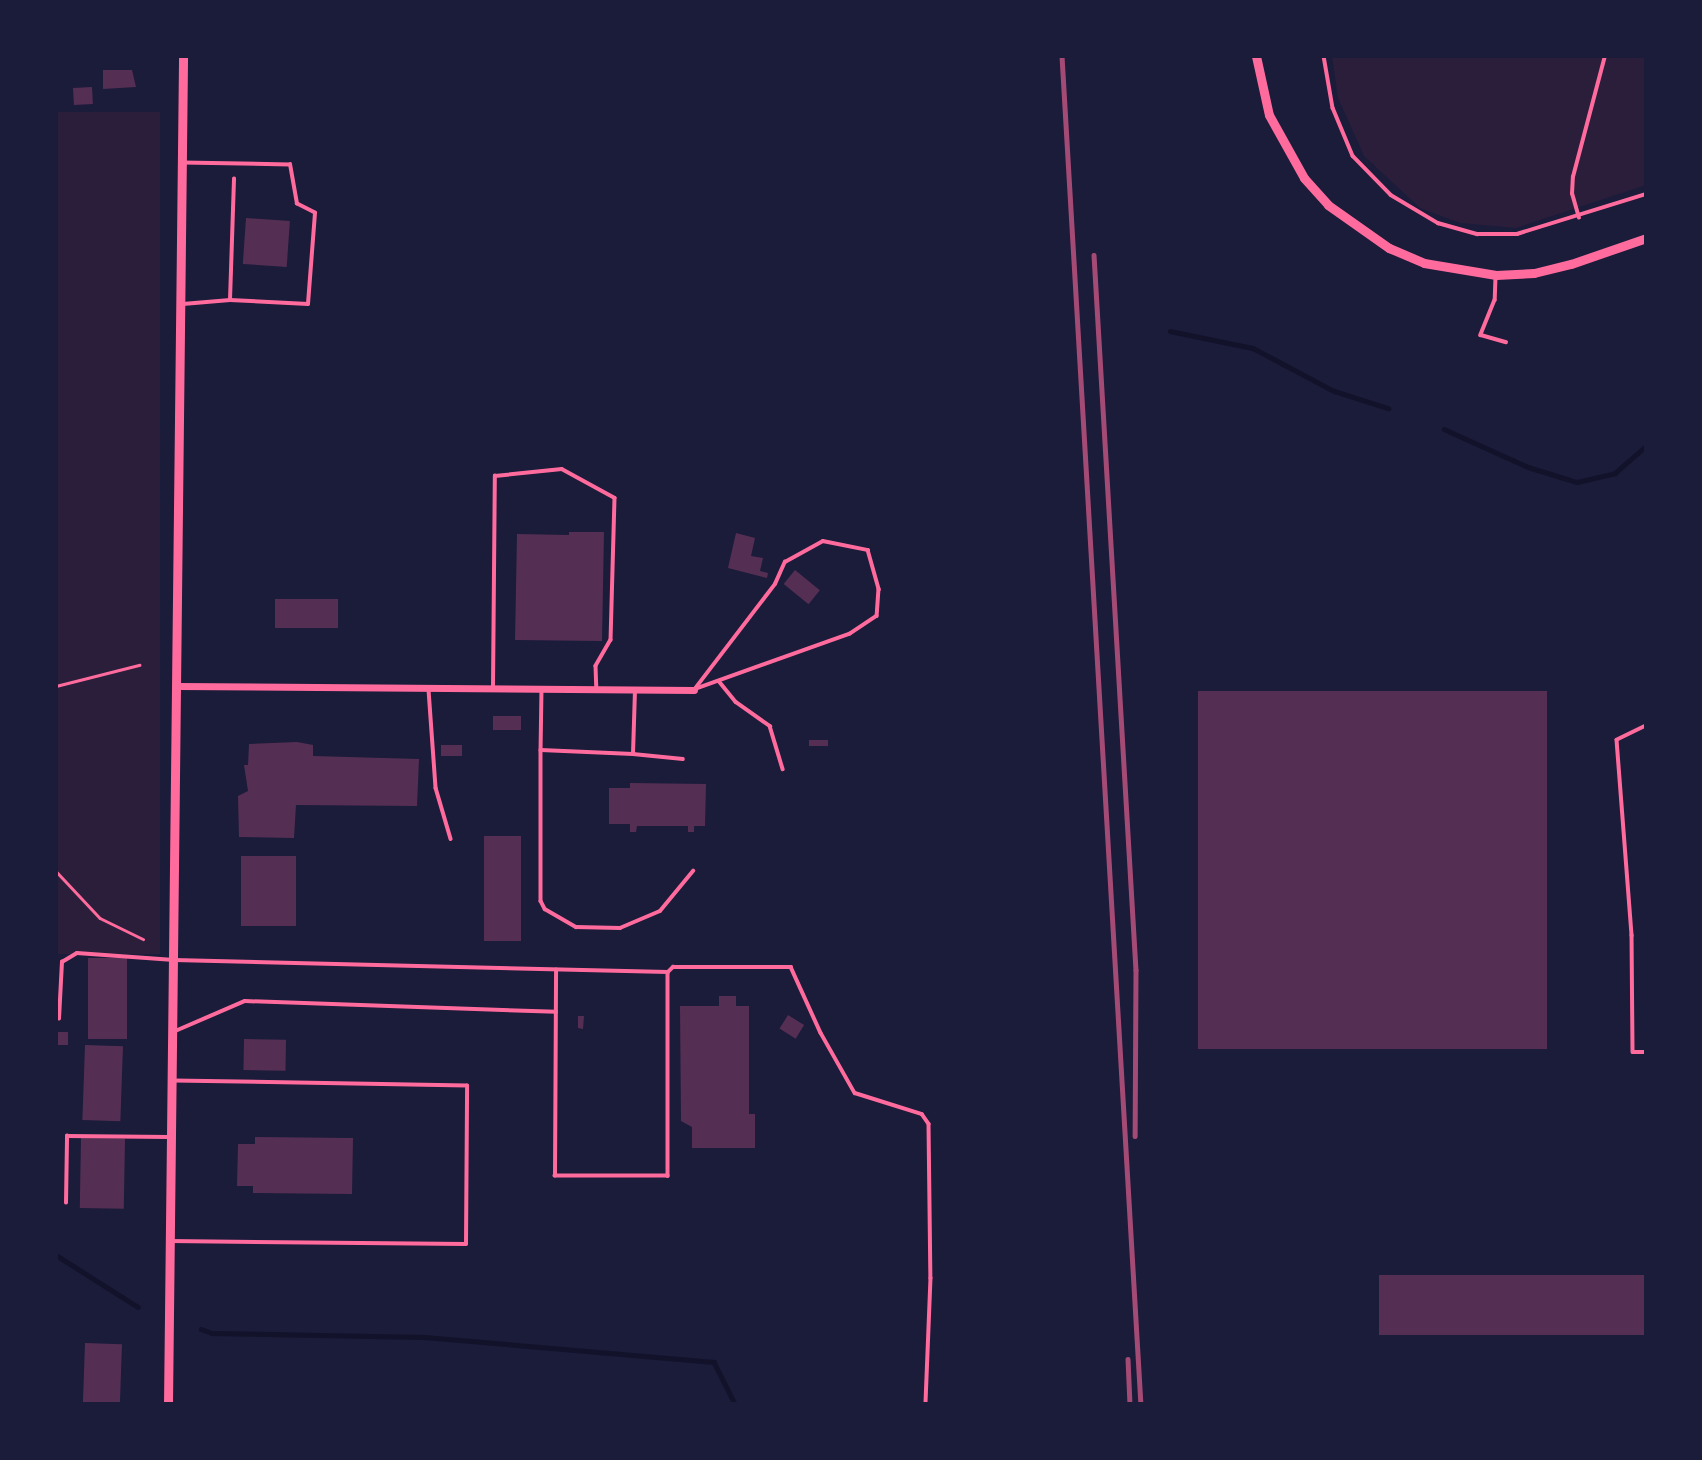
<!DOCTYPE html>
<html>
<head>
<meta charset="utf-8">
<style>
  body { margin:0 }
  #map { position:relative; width:1702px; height:1460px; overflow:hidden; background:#1b1b3a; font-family:Poppins,sans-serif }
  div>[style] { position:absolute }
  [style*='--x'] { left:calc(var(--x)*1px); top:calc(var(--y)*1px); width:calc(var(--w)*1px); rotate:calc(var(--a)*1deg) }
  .green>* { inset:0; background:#2a1e3b; transform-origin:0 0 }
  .stream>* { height:4.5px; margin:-2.25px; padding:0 2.25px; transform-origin:2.25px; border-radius:2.25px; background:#12122b }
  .building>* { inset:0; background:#542f53; transform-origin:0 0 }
  .path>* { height:2.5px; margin:-1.25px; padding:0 1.25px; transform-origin:1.25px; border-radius:1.25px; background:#ff6b9d }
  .service>* { height:3.5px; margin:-1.75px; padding:0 1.75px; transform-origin:1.75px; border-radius:1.75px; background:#ff6b9d }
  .minor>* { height:7px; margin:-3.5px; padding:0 3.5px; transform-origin:3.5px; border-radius:3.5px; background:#ff6b9d }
  .tertiary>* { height:9px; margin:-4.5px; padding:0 4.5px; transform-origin:4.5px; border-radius:4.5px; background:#ff6b9d }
  .rail>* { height:4.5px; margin:-2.25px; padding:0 2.25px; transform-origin:2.25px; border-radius:2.25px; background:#a44b75 }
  span { translate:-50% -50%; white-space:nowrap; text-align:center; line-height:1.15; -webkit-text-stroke:7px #1b1b3a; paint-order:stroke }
  .frame { position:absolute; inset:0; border:58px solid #1b1b3a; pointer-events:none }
</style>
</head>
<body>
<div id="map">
  <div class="green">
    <div style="clip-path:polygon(1332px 56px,1646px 56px,1646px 185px,1516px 228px,1460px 223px,1420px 208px,1364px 156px,1338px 98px)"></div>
    <div style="left:160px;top:112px;width:842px;height:104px;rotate:90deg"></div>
  </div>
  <div class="stream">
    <div style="--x:1170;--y:331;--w:85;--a:11.6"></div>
    <div style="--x:1253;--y:348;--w:92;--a:28"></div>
    <div style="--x:1334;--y:391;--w:57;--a:17.5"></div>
    <div style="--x:1444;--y:429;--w:92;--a:24.3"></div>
    <div style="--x:1528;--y:467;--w:51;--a:17"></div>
    <div style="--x:1577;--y:482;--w:39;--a:-13"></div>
    <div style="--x:1615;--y:473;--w:41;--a:-41.1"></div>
    <div style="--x:56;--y:1255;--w:97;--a:32.4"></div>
    <div style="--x:201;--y:1329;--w:12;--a:20"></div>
    <div style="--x:212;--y:1333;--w:212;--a:1.1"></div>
    <div style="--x:424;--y:1337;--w:291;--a:4.9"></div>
    <div style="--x:714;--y:1362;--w:47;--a:63.4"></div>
  </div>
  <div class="building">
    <div style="clip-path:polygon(103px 70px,132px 70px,136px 87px,103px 89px)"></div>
    <div style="left:92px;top:87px;width:17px;height:19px;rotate:87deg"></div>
    <div style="left:246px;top:218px;width:44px;height:46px;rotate:4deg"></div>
    <div style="clip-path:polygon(569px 532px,604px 532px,602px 641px,515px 640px,517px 534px,569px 535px)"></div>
    <div style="clip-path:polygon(736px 533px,755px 538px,751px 556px,763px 558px,760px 571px,768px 573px,767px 578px,728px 568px)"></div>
    <div style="left:795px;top:570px;width:32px;height:18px;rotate:39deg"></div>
    <div style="left:275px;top:599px;width:63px;height:29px"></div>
    <div style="left:1198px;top:691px;width:349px;height:358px"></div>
    <div style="left:493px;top:716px;width:28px;height:14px"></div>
    <div style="left:828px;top:740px;width:6px;height:19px;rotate:90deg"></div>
    <div style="clip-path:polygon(297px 742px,313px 745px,313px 756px,419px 759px,417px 806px,296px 805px,294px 838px,239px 837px,238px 796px,248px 791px,244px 765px,248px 765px,249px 744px)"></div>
    <div style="left:441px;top:745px;width:21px;height:11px"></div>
    <div style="clip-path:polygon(630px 783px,706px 784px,705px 826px,694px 826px,694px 832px,688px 832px,688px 826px,637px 826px,636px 832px,630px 832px,630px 824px,609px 824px,609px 788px,630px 788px)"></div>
    <div style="left:484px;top:836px;width:37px;height:105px"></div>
    <div style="left:241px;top:856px;width:55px;height:70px"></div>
    <div style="left:88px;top:958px;width:39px;height:81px"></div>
    <div style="clip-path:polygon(719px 996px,736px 996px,736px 1006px,749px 1006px,749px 1114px,755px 1114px,755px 1148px,692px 1148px,692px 1127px,681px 1121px,680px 1006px,719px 1006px)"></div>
    <div style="left:788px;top:1015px;width:19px;height:16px;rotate:32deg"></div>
    <div style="clip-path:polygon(578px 1016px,584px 1016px,583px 1029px,578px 1028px)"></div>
    <div style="left:56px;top:1032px;width:12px;height:13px"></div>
    <div style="left:244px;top:1039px;width:42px;height:31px;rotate:1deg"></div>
    <div style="left:85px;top:1045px;width:38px;height:75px;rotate:2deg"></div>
    <div style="clip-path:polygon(255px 1137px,353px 1138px,352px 1194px,253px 1193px,253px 1186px,237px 1186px,238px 1144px,255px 1144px)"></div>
    <div style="left:81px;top:1138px;width:44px;height:70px;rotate:1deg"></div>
    <div style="left:1379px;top:1275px;width:267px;height:60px"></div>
    <div style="left:85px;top:1343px;width:37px;height:61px;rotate:2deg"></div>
  </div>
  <div class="path">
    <div style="--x:56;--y:686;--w:86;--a:-14.2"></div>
    <div style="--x:56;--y:871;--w:64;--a:46.9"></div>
    <div style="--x:100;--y:918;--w:48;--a:26"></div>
  </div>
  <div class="service">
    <div style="--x:1324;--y:56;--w:53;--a:80.2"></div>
    <div style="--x:1333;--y:108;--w:52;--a:67.4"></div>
    <div style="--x:1353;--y:156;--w:54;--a:45.7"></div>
    <div style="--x:1391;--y:195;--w:55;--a:30.8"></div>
    <div style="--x:1438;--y:223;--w:41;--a:15.8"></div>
    <div style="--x:1477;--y:234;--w:40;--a:0"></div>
    <div style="--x:1517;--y:234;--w:135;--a:-17.2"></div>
    <div style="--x:1579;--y:218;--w:25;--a:-106"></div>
    <div style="--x:1572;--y:194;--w:17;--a:-87"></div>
    <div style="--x:1573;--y:177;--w:125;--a:-75.2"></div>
    <div style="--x:1496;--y:277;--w:23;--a:92"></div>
    <div style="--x:1495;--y:300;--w:38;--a:112"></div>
    <div style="--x:1481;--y:335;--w:26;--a:16"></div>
    <div style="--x:230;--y:300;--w:121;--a:-88.1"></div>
    <div style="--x:183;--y:304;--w:47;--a:-4.9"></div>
    <div style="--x:230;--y:300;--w:78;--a:2.9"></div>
    <div style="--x:308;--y:304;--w:91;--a:-85.6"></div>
    <div style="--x:315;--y:213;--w:20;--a:-153"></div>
    <div style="--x:297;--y:204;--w:40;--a:-100"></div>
    <div style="--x:290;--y:165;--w:107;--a:-178.9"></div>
    <div style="--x:823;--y:541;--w:46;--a:11.3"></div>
    <div style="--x:868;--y:550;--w:41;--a:74.2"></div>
    <div style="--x:879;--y:589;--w:27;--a:94"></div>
    <div style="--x:877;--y:616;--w:32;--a:146"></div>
    <div style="--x:850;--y:634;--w:166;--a:160.3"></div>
    <div style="--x:694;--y:690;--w:133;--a:-52.6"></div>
    <div style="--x:775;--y:584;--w:24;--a:-66"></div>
    <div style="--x:785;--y:562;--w:43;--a:-28.9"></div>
    <div style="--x:719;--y:681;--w:27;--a:51"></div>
    <div style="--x:736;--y:702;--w:42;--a:35.2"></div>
    <div style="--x:770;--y:726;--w:45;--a:73.2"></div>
    <div style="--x:493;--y:687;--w:211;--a:-89.5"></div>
    <div style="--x:495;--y:476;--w:67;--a:-6"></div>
    <div style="--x:562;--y:469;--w:60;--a:28.7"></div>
    <div style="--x:615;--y:498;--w:142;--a:91.6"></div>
    <div style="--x:611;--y:640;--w:30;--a:120"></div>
    <div style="--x:596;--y:666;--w:23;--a:88"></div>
    <div style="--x:542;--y:689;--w:61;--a:90.9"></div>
    <div style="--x:541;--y:750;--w:92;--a:2.5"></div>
    <div style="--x:633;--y:754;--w:63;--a:-88.2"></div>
    <div style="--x:429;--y:690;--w:98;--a:85.9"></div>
    <div style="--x:436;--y:788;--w:53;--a:73.6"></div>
    <div style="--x:1646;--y:726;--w:32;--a:154"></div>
    <div style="--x:1617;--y:740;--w:196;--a:85.6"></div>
    <div style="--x:1632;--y:935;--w:117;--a:89.5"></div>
    <div style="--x:1633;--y:1052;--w:13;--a:0"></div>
    <div style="--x:541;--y:750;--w:151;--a:90"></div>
    <div style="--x:541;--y:901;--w:9;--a:63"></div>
    <div style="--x:545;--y:909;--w:36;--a:30"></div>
    <div style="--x:576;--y:927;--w:44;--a:1.3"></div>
    <div style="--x:620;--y:928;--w:43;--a:-23"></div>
    <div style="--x:660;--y:911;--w:52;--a:-50.5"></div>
    <div style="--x:633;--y:754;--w:50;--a:5.7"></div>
    <div style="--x:668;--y:972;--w:7;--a:-45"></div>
    <div style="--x:673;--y:967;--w:118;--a:0"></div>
    <div style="--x:791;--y:967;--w:72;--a:65.6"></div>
    <div style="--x:821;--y:1033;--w:69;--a:60.5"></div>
    <div style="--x:855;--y:1093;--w:70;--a:17.4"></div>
    <div style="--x:922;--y:1114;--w:12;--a:55"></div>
    <div style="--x:929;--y:1124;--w:154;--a:89.3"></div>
    <div style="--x:931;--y:1278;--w:126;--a:92.3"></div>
    <div style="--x:59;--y:1019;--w:57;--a:-87"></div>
    <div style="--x:62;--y:962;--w:17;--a:-31"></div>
    <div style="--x:77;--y:953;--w:97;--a:4.1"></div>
    <div style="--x:174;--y:960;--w:494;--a:1.4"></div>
    <div style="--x:668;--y:972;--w:204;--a:90"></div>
    <div style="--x:668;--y:1176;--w:113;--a:180"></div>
    <div style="--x:555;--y:1176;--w:206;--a:-89.7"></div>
    <div style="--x:173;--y:1032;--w:78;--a:-23.3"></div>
    <div style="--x:245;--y:1001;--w:311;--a:2"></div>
    <div style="--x:66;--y:1203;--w:67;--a:-89.1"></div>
    <div style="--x:67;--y:1136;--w:102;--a:0.6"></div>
    <div style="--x:170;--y:1241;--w:296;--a:0.6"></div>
    <div style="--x:466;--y:1244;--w:158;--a:-89.6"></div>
    <div style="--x:467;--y:1086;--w:293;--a:-179"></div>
  </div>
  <div class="minor">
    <div style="--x:177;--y:686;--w:517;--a:0.44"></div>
  </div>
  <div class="tertiary">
    <div style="--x:1256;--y:56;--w:60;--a:77.6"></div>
    <div style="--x:1269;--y:115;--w:72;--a:60.9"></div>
    <div style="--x:1304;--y:178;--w:36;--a:48"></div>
    <div style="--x:1328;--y:205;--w:75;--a:35.2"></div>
    <div style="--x:1389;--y:248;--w:38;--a:23"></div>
    <div style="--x:1424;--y:263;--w:73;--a:9.5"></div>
    <div style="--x:1496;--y:275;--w:38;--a:-3"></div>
    <div style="--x:1534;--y:273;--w:38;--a:-14"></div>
    <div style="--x:1571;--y:264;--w:79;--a:-19.1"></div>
    <div style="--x:168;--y:1404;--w:1348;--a:-89.36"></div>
  </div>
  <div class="rail">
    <div style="--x:1062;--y:56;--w:1350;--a:86.65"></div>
    <div style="--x:1094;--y:255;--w:716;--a:86.64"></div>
    <div style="--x:1136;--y:970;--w:166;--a:90.3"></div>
    <div style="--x:1128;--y:1359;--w:45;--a:87.5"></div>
  </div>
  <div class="frame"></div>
</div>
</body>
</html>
